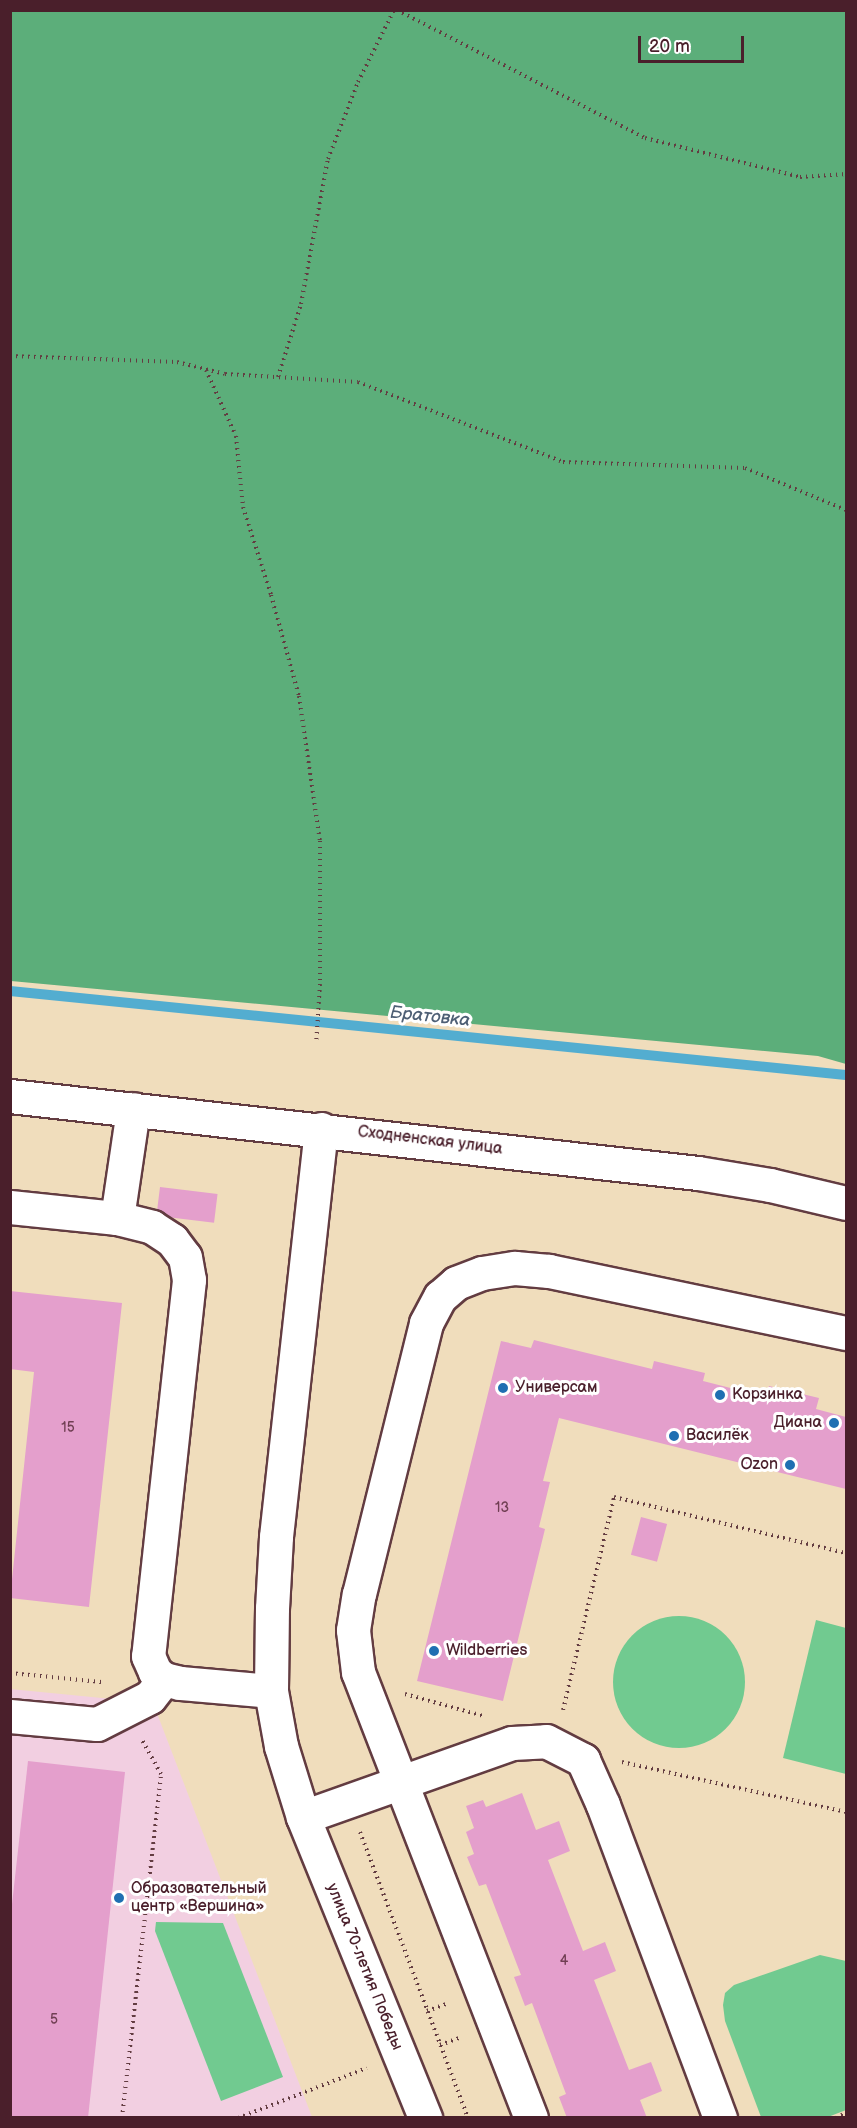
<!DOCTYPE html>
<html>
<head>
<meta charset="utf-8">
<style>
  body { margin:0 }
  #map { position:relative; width:857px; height:2128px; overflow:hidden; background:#f0ddbc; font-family:"Balsamiq Sans",sans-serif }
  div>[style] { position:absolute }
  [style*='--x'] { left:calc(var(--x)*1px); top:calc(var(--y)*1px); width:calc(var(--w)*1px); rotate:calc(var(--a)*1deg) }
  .built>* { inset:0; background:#f2cfe1 }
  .green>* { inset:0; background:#71ca90 }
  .round { border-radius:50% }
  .forest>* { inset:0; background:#5cae7a }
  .stream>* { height:10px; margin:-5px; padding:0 5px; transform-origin:5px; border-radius:5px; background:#53add0 }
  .building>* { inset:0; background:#e49fcc; transform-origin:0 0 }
  .path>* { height:4px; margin-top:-2px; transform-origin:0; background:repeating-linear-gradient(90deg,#633c41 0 1.5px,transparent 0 6px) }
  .roads { filter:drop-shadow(2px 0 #633c41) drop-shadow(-2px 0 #633c41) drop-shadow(0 2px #633c41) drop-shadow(0 -2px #633c41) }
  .minor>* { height:33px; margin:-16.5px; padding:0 16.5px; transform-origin:16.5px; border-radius:16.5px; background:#fff }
  .dots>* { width:16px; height:16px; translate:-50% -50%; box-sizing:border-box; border:3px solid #fff; border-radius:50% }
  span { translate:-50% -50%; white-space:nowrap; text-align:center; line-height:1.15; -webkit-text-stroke:6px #fff; paint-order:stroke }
  .number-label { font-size:14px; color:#703f53 }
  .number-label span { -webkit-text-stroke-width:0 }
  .street-label { font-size:16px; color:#4a1f2b }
  .poi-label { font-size:16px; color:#4a1f2b }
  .left { translate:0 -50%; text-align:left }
  .right { translate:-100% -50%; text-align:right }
  .water-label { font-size:18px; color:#4e5f75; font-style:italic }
  .frame { position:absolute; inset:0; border:12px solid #4a1f2b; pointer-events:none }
  .scale { position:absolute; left:638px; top:36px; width:106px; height:27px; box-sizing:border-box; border:3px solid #4a1f2b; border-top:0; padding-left:8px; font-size:18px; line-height:21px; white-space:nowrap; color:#4a1f2b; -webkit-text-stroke:4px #fff; paint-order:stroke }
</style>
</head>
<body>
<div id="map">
  <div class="built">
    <div style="clip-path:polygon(10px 1689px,153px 1703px,312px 2117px,11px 2117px)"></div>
  </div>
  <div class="green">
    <div class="round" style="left:613px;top:1616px;width:132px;height:132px"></div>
    <div style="clip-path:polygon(816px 1620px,846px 1628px,846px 1774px,783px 1758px)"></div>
    <div style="clip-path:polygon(156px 1922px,223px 1923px,283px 2077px,221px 2101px,155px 1931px)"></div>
    <div style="clip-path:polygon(820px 1955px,846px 1961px,846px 2110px,828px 2117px,761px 2117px,725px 2021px,723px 2005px,725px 1993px,734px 1985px)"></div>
  </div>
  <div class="forest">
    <div style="clip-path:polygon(10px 11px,846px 11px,846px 1064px,818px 1056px,11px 981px)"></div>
  </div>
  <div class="stream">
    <div style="--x:10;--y:991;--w:840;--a:5.74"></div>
  </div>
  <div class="building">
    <div style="left:160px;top:1187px;width:58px;height:29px;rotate:7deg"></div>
    <div style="clip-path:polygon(10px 1291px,122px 1303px,89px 1607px,10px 1598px,34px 1372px,10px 1369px)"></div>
    <div style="clip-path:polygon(534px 1340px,652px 1369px,654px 1361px,705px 1373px,703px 1381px,766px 1397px,769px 1386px,819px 1398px,816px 1409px,846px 1417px,846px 1489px,559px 1418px,543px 1481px,550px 1482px,539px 1527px,545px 1529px,503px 1701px,417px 1681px,501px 1341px,531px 1348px)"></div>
    <div style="left:641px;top:1517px;width:27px;height:39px;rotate:15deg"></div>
    <div style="clip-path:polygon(28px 1761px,125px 1772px,88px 2118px,10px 2118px,10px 1922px)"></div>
    <div style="clip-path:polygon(522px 1793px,536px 1830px,559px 1821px,570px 1851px,548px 1860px,583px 1951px,605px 1942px,616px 1971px,594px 1980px,629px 2070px,651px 2062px,662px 2091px,640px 2100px,647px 2118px,567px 2118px,559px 2097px,566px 2094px,532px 2003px,525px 2006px,514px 1977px,521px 1975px,486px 1884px,479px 1886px,467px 1857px,474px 1854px,466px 1832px,474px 1828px,466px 1806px,483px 1800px,486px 1807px)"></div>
  </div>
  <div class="path">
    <div style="--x:397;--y:10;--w:279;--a:27.3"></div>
    <div style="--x:645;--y:138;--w:160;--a:14.1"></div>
    <div style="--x:800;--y:177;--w:46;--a:-3.7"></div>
    <div style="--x:10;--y:356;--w:167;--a:2.1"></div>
    <div style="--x:177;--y:362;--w:49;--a:14"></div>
    <div style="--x:225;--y:374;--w:133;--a:3.4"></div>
    <div style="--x:358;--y:382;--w:220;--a:21.3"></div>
    <div style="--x:563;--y:462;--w:182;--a:1.9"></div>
    <div style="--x:745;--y:468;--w:109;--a:22.6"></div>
    <div style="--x:206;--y:370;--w:72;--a:65.6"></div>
    <div style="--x:236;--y:436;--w:71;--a:84.4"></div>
    <div style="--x:243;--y:507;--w:92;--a:72.3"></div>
    <div style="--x:271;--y:595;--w:105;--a:74.5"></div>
    <div style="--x:299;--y:696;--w:147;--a:81.8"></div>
    <div style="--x:320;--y:841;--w:143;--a:90"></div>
    <div style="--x:320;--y:984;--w:60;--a:93.8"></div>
    <div style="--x:278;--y:377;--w:77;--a:-72.5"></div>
    <div style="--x:301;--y:304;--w:147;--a:-79.5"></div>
    <div style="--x:328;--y:159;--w:83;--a:-68.7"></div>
    <div style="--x:358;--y:82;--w:80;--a:-63.4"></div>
    <div style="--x:10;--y:1673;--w:92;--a:5.6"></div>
    <div style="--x:405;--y:1694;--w:82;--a:15.6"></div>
    <div style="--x:563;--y:1710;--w:219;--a:-76.5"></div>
    <div style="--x:614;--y:1497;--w:239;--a:13.6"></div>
    <div style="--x:622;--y:1762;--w:230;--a:12.6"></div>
    <div style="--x:360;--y:1832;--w:306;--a:69.3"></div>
    <div style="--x:427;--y:2011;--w:23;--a:-20"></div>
    <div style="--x:440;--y:2045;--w:23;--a:-20"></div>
    <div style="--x:122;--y:2118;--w:346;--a:-83.5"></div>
    <div style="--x:161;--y:1774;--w:41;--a:-119.1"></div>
    <div style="--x:238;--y:2118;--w:138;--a:-21.2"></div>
    <div style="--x:836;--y:2118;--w:11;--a:-27"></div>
  </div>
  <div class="roads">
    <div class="minor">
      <div style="--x:10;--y:1096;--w:692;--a:6.39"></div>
      <div style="--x:698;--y:1173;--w:73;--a:9.5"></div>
      <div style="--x:770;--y:1185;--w:78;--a:13.3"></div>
      <div style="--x:321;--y:1129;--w:410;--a:96.3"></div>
      <div style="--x:276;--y:1537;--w:71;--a:93.2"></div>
      <div style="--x:272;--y:1608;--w:83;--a:90.7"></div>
      <div style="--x:271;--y:1691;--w:56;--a:79.7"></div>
      <div style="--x:281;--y:1746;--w:74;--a:72.8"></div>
      <div style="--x:303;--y:1817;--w:325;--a:67.9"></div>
      <div style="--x:10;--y:1207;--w:108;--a:5.9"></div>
      <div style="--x:117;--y:1218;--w:36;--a:14"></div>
      <div style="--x:152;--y:1227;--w:24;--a:33"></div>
      <div style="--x:172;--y:1240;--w:21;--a:53"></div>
      <div style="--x:185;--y:1257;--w:23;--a:80"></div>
      <div style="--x:189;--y:1280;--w:378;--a:96.2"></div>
      <div style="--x:148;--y:1656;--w:17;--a:66"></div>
      <div style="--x:155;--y:1672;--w:11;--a:38"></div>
      <div style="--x:164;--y:1679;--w:16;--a:14"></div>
      <div style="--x:180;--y:1683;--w:91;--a:5"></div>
      <div style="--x:117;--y:1218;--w:110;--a:-81.6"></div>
      <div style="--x:10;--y:1716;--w:87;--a:5.3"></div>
      <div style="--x:97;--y:1724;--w:59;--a:-27"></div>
      <div style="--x:150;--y:1697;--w:23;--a:-52"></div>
      <div style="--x:303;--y:1817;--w:222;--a:-19.5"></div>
      <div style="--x:512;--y:1743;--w:34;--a:-3"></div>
      <div style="--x:546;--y:1741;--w:42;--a:27.2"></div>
      <div style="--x:583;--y:1760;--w:49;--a:66"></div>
      <div style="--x:603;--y:1805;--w:334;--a:69.5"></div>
      <div style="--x:531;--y:2118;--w:478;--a:-111.2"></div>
      <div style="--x:358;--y:1672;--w:42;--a:-96.8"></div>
      <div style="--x:353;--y:1630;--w:36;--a:-81"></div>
      <div style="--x:359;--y:1594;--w:279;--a:-76.1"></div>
      <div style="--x:426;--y:1323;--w:30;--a:-62"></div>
      <div style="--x:440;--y:1297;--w:21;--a:-41"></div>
      <div style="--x:456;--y:1283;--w:28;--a:-21"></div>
      <div style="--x:482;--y:1273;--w:33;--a:-9"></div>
      <div style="--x:515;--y:1268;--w:34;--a:5"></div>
      <div style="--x:549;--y:1271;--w:303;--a:11.8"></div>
    </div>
  </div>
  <div class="dots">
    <div style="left:503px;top:1388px;background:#1f6fb2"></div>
    <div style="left:720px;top:1395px;background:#1f6fb2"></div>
    <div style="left:834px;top:1423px;background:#1f6fb2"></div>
    <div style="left:674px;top:1436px;background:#1f6fb2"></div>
    <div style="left:790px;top:1465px;background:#1f6fb2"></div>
    <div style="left:434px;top:1651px;background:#1f6fb2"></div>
    <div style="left:119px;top:1898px;background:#1f6fb2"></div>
  </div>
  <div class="number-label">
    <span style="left:68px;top:1428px">15</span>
    <span style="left:502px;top:1508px">13</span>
    <span style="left:564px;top:1961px">4</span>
    <span style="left:54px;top:2020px">5</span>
  </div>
  <div class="street-label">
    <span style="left:430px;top:1141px;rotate:7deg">Сходненская улица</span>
    <span style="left:364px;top:1967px;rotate:68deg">улица 70-летия Победы</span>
  </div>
  <div class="poi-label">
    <span class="left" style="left:515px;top:1388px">Универсам</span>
    <span class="left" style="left:732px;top:1395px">Корзинка</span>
    <span class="right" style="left:822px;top:1423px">Диана</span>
    <span class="left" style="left:686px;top:1436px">Василёк</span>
    <span class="right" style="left:778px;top:1465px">Ozon</span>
    <span class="left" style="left:446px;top:1651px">Wildberries</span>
    <span class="left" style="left:131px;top:1898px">Образовательный<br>центр «Вершина»</span>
  </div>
  <div class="water-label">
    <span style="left:430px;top:1017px;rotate:6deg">Братовка</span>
  </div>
  <div class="frame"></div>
  <div class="scale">20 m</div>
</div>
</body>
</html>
